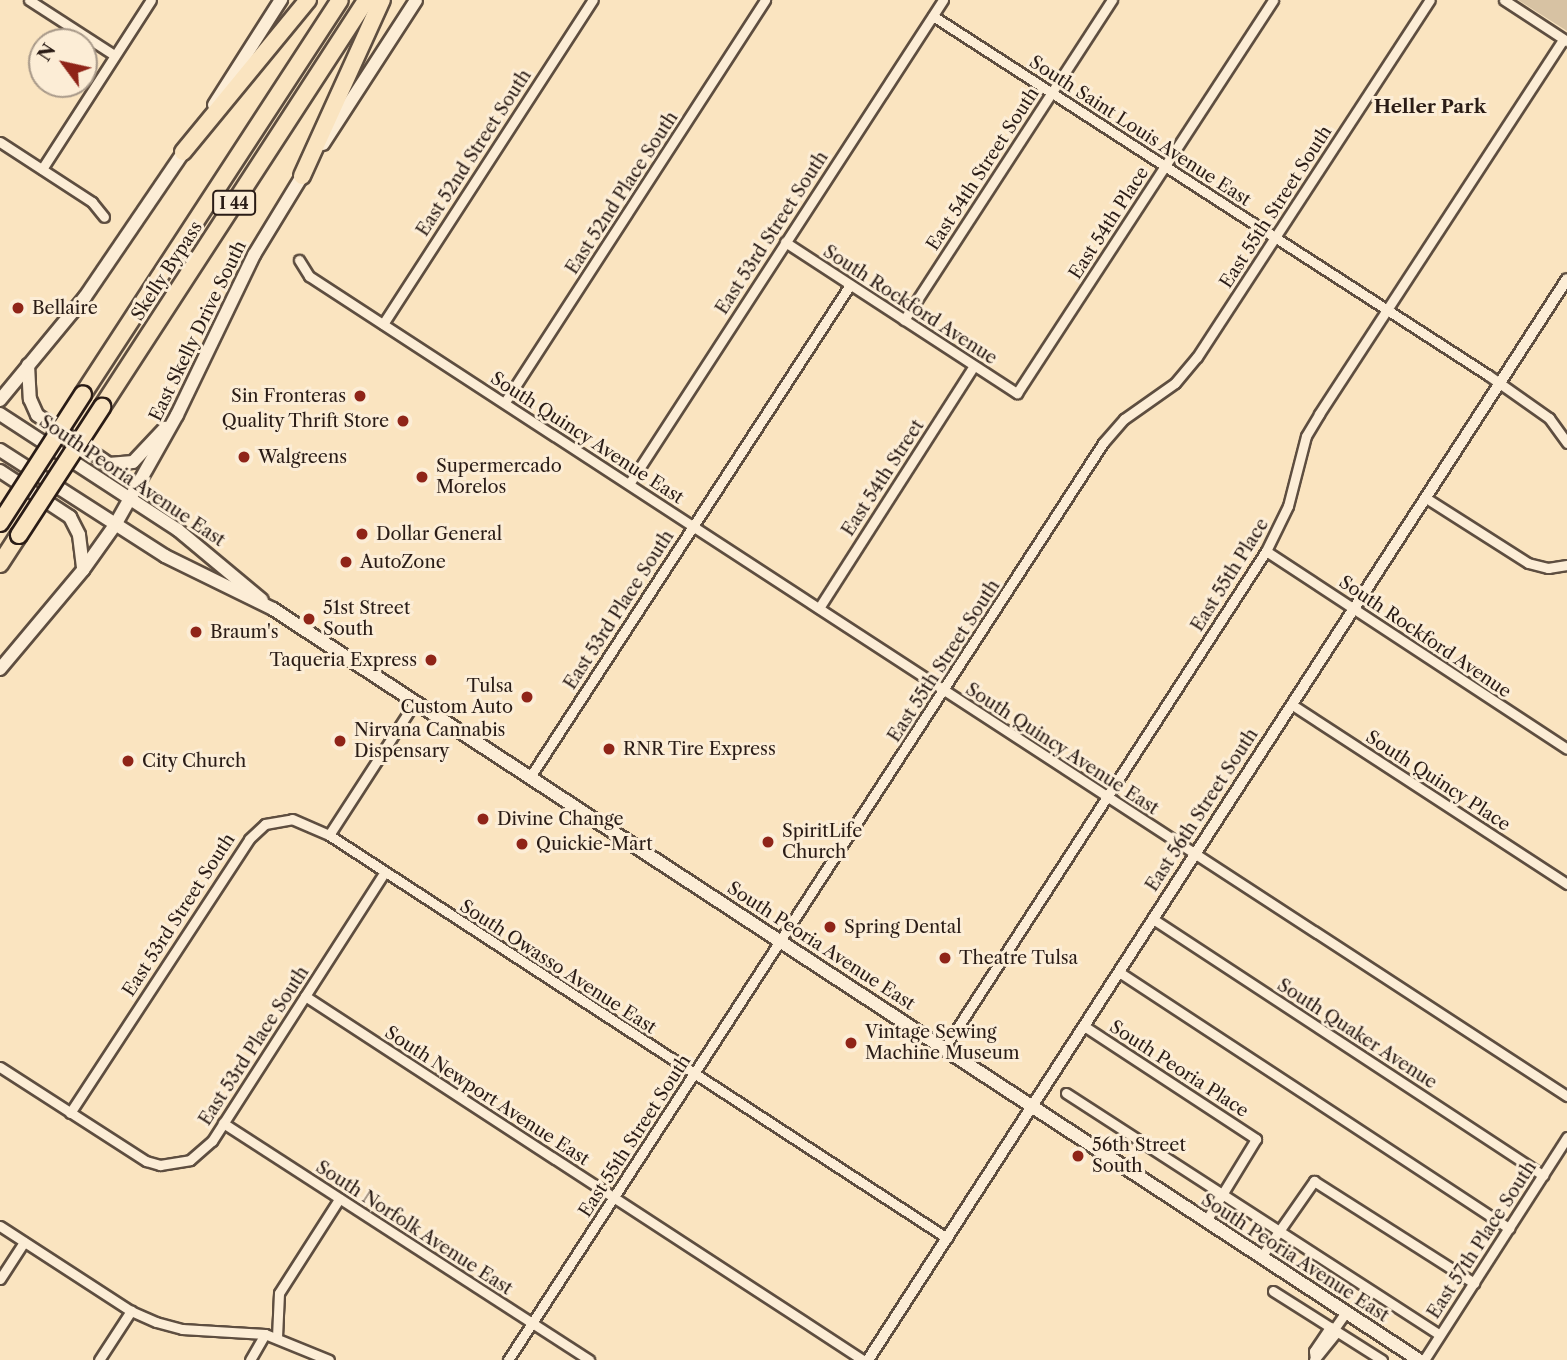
<!DOCTYPE html>
<html>
<head>
<meta charset="utf-8">
<style>
  body { margin:0 }
  #map { position:relative; width:1567px; height:1360px; overflow:hidden; background:#fae4c0; font-family:"Libre Caslon Text",serif }
  div>[style] { position:absolute }
  [style*='--x'] { left:calc(var(--x)*1px); top:calc(var(--y)*1px); width:calc(var(--w)*1px); rotate:calc(var(--a)*1deg) }
  .green>* { inset:0; background:#d7c2a3 }
  .roads { filter:drop-shadow(2px 0 #5e4e40) drop-shadow(-2px 0 #5e4e40) drop-shadow(0 2px #5e4e40) drop-shadow(0 -2px #5e4e40) }
  .minor>* { height:9px; margin:-4.5px; padding:0 4.5px; transform-origin:4.5px; border-radius:4.5px; background:#fcedd6 }
  .tertiary>* { height:10px; margin:-5px; padding:0 5px; transform-origin:5px; border-radius:5px; background:#fcedd6 }
  .secondary>* { height:12px; margin:-6px; padding:0 6px; transform-origin:6px; border-radius:6px; background:#fcedd6 }
  .motorway>* { height:16px; margin:-8px; padding:0 8px; transform-origin:8px; border-radius:8px; background:#fae4c0 }
  .bridges { filter:drop-shadow(2px 0 #2a1c16) drop-shadow(-2px 0 #2a1c16) drop-shadow(0 2px #2a1c16) drop-shadow(0 -2px #2a1c16) }
  .motorway-bridge>* { height:16px; margin:-8px; padding:0 8px; transform-origin:8px; border-radius:8px; background:#fae4c0 }
  .dots>* { width:19px; height:19px; translate:-50% -50%; box-sizing:border-box; border:4px solid #fcedd6; border-radius:50% }
  span { translate:-50% -50%; white-space:nowrap; text-align:center; line-height:1.15; -webkit-text-stroke:6px #fcedd6; paint-order:stroke }
  .shield-label span { padding:2px 5px; background:#fcedd6; border:2px solid; border-radius:5px; -webkit-text-stroke-width:0 }
  .shield-label { font-size:16px; color:#2a1c16; font-weight:700 }
  .street-label { font-size:18px; color:#2a1c16 }
  .poi-label { font-size:18px; color:#2a1c16 }
  .left { translate:0 -50%; text-align:left }
  .right { translate:-100% -50%; text-align:right }
  .neighbourhood-label { font-size:19px; color:#2a1c16; font-weight:700 }
  .north { position:absolute; left:28px; top:28px; width:70px; height:70px; box-sizing:border-box; background:#fcedd6; border:2px solid #a89989; border-radius:50%; rotate:303deg; font-size:19px; font-weight:700; line-height:28px; text-align:center; color:#2a1c16 }
  .north::after { content:''; display:block; margin:auto; width:24px; height:32px; background:#8f2418; clip-path:polygon(50% 0,100% 100%,50% 72%,0 100%) }
</style>
</head>
<body>
<div id="map">
  <div class="green">
    <div style="clip-path:polygon(1518px 0,1567px 0,1567px 31px)"></div>
  </div>
  <div class="roads">
    <div class="minor">
      <div style="--x:29;--y:0;--w:101;--a:32.9"></div>
      <div style="--x:1504;--y:0;--w:75;--a:33.1"></div>
      <div style="--x:933;--y:16;--w:661;--a:32.9"></div>
      <div style="--x:1488;--y:375;--w:75;--a:35.2"></div>
      <div style="--x:1549;--y:418;--w:31;--a:54"></div>
      <div style="--x:0;--y:142;--w:110;--a:33.1"></div>
      <div style="--x:92;--y:202;--w:19;--a:51"></div>
      <div style="--x:42;--y:169;--w:201;--a:-57.2"></div>
      <div style="--x:785;--y:242;--w:277;--a:33.1"></div>
      <div style="--x:1017;--y:393;--w:469;--a:-56.9"></div>
      <div style="--x:299;--y:260;--w:19;--a:58"></div>
      <div style="--x:309;--y:276;--w:1502;--a:33.1"></div>
      <div style="--x:904;--y:320;--w:382;--a:-57"></div>
      <div style="--x:383;--y:324;--w:386;--a:-57.1"></div>
      <div style="--x:505;--y:402;--w:479;--a:-57.1"></div>
      <div style="--x:629;--y:484;--w:577;--a:-57.03"></div>
      <div style="--x:1426;--y:498;--w:121;--a:32.5"></div>
      <div style="--x:1528;--y:563;--w:21;--a:14"></div>
      <div style="--x:1548;--y:568;--w:19;--a:-9"></div>
      <div style="--x:1266;--y:551;--w:360;--a:33.3"></div>
      <div style="--x:819;--y:608;--w:287;--a:-57.4"></div>
      <div style="--x:1291;--y:704;--w:330;--a:33.1"></div>
      <div style="--x:530;--y:777;--w:587;--a:-56.96"></div>
      <div style="--x:329;--y:835;--w:158;--a:-57.1"></div>
      <div style="--x:1153;--y:919;--w:467;--a:33.3"></div>
      <div style="--x:1119;--y:972;--w:467;--a:33.3"></div>
      <div style="--x:305;--y:996;--w:666;--a:33.12"></div>
      <div style="--x:1084;--y:1026;--w:206;--a:33.3"></div>
      <div style="--x:1256;--y:1139;--w:96;--a:121.4"></div>
      <div style="--x:945;--y:1047;--w:591;--a:-57.09"></div>
      <div style="--x:1266;--y:551;--w:50;--a:-63.9"></div>
      <div style="--x:1288;--y:506;--w:72;--a:-75.6"></div>
      <div style="--x:1306;--y:436;--w:26;--a:-59"></div>
      <div style="--x:1319;--y:414;--w:447;--a:-56.9"></div>
      <div style="--x:0;--y:1067;--w:174;--a:32.8"></div>
      <div style="--x:146;--y:1161;--w:15;--a:16"></div>
      <div style="--x:160;--y:1165;--w:30;--a:-9"></div>
      <div style="--x:190;--y:1160;--w:29;--a:-41"></div>
      <div style="--x:212;--y:1141;--w:318;--a:-57.3"></div>
      <div style="--x:1066;--y:1093;--w:445;--a:32.9"></div>
      <div style="--x:70;--y:1113;--w:327;--a:-56.8"></div>
      <div style="--x:249;--y:839;--w:22;--a:-43"></div>
      <div style="--x:265;--y:824;--w:27;--a:-10"></div>
      <div style="--x:292;--y:819;--w:40;--a:23.4"></div>
      <div style="--x:329;--y:835;--w:738;--a:33.11"></div>
      <div style="--x:223;--y:1123;--w:436;--a:32.9"></div>
      <div style="--x:0;--y:1226;--w:156;--a:33"></div>
      <div style="--x:131;--y:1311;--w:27;--a:24"></div>
      <div style="--x:156;--y:1322;--w:27;--a:15"></div>
      <div style="--x:182;--y:1329;--w:83;--a:3.4"></div>
      <div style="--x:265;--y:1334;--w:69;--a:22.1"></div>
      <div style="--x:1261;--y:1257;--w:93;--a:-55.1"></div>
      <div style="--x:1314;--y:1181;--w:190;--a:32.5"></div>
      <div style="--x:0;--y:1279;--w:44;--a:-57"></div>
      <div style="--x:1273;--y:1291;--w:129;--a:32.3"></div>
      <div style="--x:1334;--y:1329;--w:21;--a:-55"></div>
      <div style="--x:277;--y:1337;--w:44;--a:-87.4"></div>
      <div style="--x:279;--y:1293;--w:112;--a:-57.4"></div>
      <div style="--x:99;--y:1360;--w:59;--a:-56.9"></div>
      <div style="--x:250;--y:1360;--w:30;--a:-60"></div>
      <div style="--x:508;--y:1360;--w:1093;--a:-57.02"></div>
      <div style="--x:1103;--y:443;--w:32;--a:-49"></div>
      <div style="--x:1124;--y:419;--w:62;--a:-35.2"></div>
      <div style="--x:1175;--y:383;--w:34;--a:-50"></div>
      <div style="--x:1197;--y:357;--w:426;--a:-56.9"></div>
      <div style="--x:1314;--y:1360;--w:36;--a:-51"></div>
      <div style="--x:1315;--y:1360;--w:9;--a:-96"></div>
      <div style="--x:1314;--y:1351;--w:29;--a:-56"></div>
      <div style="--x:1424;--y:1360;--w:265;--a:-57.3"></div>
    </div>
    <div class="tertiary">
      <div style="--x:868;--y:1360;--w:1287;--a:-57.11"></div>
    </div>
    <div class="secondary">
      <div style="--x:214;--y:105;--w:125;--a:-57.5"></div>
      <div style="--x:323;--y:144;--w:171;--a:-57.1"></div>
      <div style="--x:28;--y:365;--w:34;--a:87"></div>
      <div style="--x:30;--y:399;--w:17;--a:66"></div>
      <div style="--x:37;--y:415;--w:87;--a:34.2"></div>
      <div style="--x:109;--y:464;--w:24;--a:-5"></div>
      <div style="--x:133;--y:462;--w:47;--a:-46.7"></div>
      <div style="--x:0;--y:400;--w:134;--a:-50.5"></div>
      <div style="--x:85;--y:297;--w:181;--a:-55.8"></div>
      <div style="--x:0;--y:414;--w:212;--a:33.1"></div>
      <div style="--x:178;--y:530;--w:109;--a:39.8"></div>
      <div style="--x:0;--y:450;--w:196;--a:32.7"></div>
      <div style="--x:165;--y:556;--w:120;--a:26.1"></div>
      <div style="--x:273;--y:609;--w:1370;--a:33.24"></div>
      <div style="--x:0;--y:471;--w:84;--a:33.3"></div>
      <div style="--x:70;--y:517;--w:20;--a:63"></div>
      <div style="--x:79;--y:535;--w:35;--a:83"></div>
      <div style="--x:0;--y:669;--w:129;--a:-50"></div>
      <div style="--x:83;--y:570;--w:55;--a:-54.6"></div>
      <div style="--x:115;--y:525;--w:126;--a:-60.6"></div>
      <div style="--x:177;--y:415;--w:178;--a:-64.3"></div>
      <div style="--x:254;--y:255;--w:98;--a:-58.7"></div>
    </div>
    <div class="motorway">
      <div style="--x:183;--y:152;--w:197;--a:-50.6"></div>
      <div style="--x:302;--y:176;--w:193;--a:-65.6"></div>
      <div style="--x:83;--y:394;--w:470;--a:-56.9"></div>
      <div style="--x:102;--y:407;--w:485;--a:-57"></div>
      <div style="--x:0;--y:564;--w:35;--a:-57"></div>
    </div>
  </div>
  <div class="bridges">
    <div class="motorway-bridge">
      <div style="--x:0;--y:523;--w:153;--a:-57.2"></div>
      <div style="--x:19;--y:535;--w:153;--a:-57"></div>
    </div>
  </div>
  <div class="dots">
    <div style="left:18px;top:308px;background:#8f2418"></div>
    <div style="left:360px;top:396px;background:#8f2418"></div>
    <div style="left:403px;top:421px;background:#8f2418"></div>
    <div style="left:244px;top:457px;background:#8f2418"></div>
    <div style="left:422px;top:477px;background:#8f2418"></div>
    <div style="left:362px;top:534px;background:#8f2418"></div>
    <div style="left:346px;top:562px;background:#8f2418"></div>
    <div style="left:309px;top:619px;background:#8f2418"></div>
    <div style="left:196px;top:632px;background:#8f2418"></div>
    <div style="left:431px;top:660px;background:#8f2418"></div>
    <div style="left:527px;top:697px;background:#8f2418"></div>
    <div style="left:340px;top:741px;background:#8f2418"></div>
    <div style="left:609px;top:749px;background:#8f2418"></div>
    <div style="left:128px;top:761px;background:#8f2418"></div>
    <div style="left:483px;top:819px;background:#8f2418"></div>
    <div style="left:768px;top:842px;background:#8f2418"></div>
    <div style="left:522px;top:844px;background:#8f2418"></div>
    <div style="left:830px;top:927px;background:#8f2418"></div>
    <div style="left:945px;top:958px;background:#8f2418"></div>
    <div style="left:851px;top:1043px;background:#8f2418"></div>
    <div style="left:1078px;top:1156px;background:#8f2418"></div>
  </div>
  <div class="shield-label">
    <span style="left:234px;top:203px">I 44</span>
  </div>
  <div class="street-label">
    <span style="left:1140px;top:131px;rotate:33deg">South Saint Louis Avenue East</span>
    <span style="left:474px;top:153px;rotate:-57deg">East 52nd Street South</span>
    <span style="left:983px;top:169px;rotate:-57deg">East 54th Street South</span>
    <span style="left:622px;top:193px;rotate:-57deg">East 52nd Place South</span>
    <span style="left:1276px;top:207px;rotate:-57deg">East 55th Street South</span>
    <span style="left:1109px;top:223px;rotate:-57deg">East 54th Place</span>
    <span style="left:772px;top:233px;rotate:-57deg">East 53rd Street South</span>
    <span style="left:167px;top:271px;rotate:-57deg">Skelly Bypass</span>
    <span style="left:910px;top:305px;rotate:33deg">South Rockford Avenue</span>
    <span style="left:198px;top:331px;rotate:-64deg">East Skelly Drive South</span>
    <span style="left:587px;top:438px;rotate:33deg">South Quincy Avenue East</span>
    <span style="left:883px;top:478px;rotate:-57deg">East 54th Street</span>
    <span style="left:132px;top:481px;rotate:34deg">South Peoria Avenue East</span>
    <span style="left:1230px;top:575px;rotate:-58deg">East 55th Place</span>
    <span style="left:619px;top:610px;rotate:-57deg">East 53rd Place South</span>
    <span style="left:1425px;top:637px;rotate:34deg">South Rockford Avenue</span>
    <span style="left:944px;top:661px;rotate:-57deg">East 55th Street South</span>
    <span style="left:1062px;top:749px;rotate:33deg">South Quincy Avenue East</span>
    <span style="left:1438px;top:781px;rotate:33deg">South Quincy Place</span>
    <span style="left:1202px;top:810px;rotate:-57deg">East 56th Street South</span>
    <span style="left:179px;top:915px;rotate:-57deg">East 53rd Street South</span>
    <span style="left:821px;top:946px;rotate:33deg">South Peoria Avenue East</span>
    <span style="left:558px;top:967px;rotate:33deg">South Owasso Avenue East</span>
    <span style="left:1357px;top:1034px;rotate:33deg">South Quaker Avenue</span>
    <span style="left:254px;top:1046px;rotate:-57deg">East 53rd Place South</span>
    <span style="left:1179px;top:1069px;rotate:33deg">South Peoria Place</span>
    <span style="left:487px;top:1096px;rotate:33deg">South Newport Avenue East</span>
    <span style="left:635px;top:1136px;rotate:-57deg">East 55th Street South</span>
    <span style="left:414px;top:1228px;rotate:33deg">South Norfolk Avenue East</span>
    <span style="left:1482px;top:1240px;rotate:-57deg">East 57th Place South</span>
    <span style="left:1295px;top:1258px;rotate:33deg">South Peoria Avenue East</span>
  </div>
  <div class="poi-label">
    <span class="left" style="left:32px;top:308px">Bellaire</span>
    <span class="right" style="left:346px;top:396px">Sin Fronteras</span>
    <span class="right" style="left:389px;top:421px">Quality Thrift Store</span>
    <span class="left" style="left:258px;top:457px">Walgreens</span>
    <span class="left" style="left:436px;top:477px">Supermercado<br>Morelos</span>
    <span class="left" style="left:376px;top:534px">Dollar General</span>
    <span class="left" style="left:360px;top:562px">AutoZone</span>
    <span class="left" style="left:323px;top:619px">51st Street<br>South</span>
    <span class="left" style="left:210px;top:632px">Braum's</span>
    <span class="right" style="left:417px;top:660px">Taqueria Express</span>
    <span class="right" style="left:513px;top:697px">Tulsa<br>Custom Auto</span>
    <span class="left" style="left:354px;top:741px">Nirvana Cannabis<br>Dispensary</span>
    <span class="left" style="left:623px;top:749px">RNR Tire Express</span>
    <span class="left" style="left:142px;top:761px">City Church</span>
    <span class="left" style="left:497px;top:819px">Divine Change</span>
    <span class="left" style="left:782px;top:842px">SpiritLife<br>Church</span>
    <span class="left" style="left:536px;top:844px">Quickie-Mart</span>
    <span class="left" style="left:844px;top:927px">Spring Dental</span>
    <span class="left" style="left:959px;top:958px">Theatre Tulsa</span>
    <span class="left" style="left:865px;top:1043px">Vintage Sewing<br>Machine Museum</span>
    <span class="left" style="left:1092px;top:1156px">56th Street<br>South</span>
  </div>
  <div class="neighbourhood-label">
    <span style="left:1430px;top:107px">Heller Park</span>
  </div>
  <div class="north">N</div>
</div>
</body>
</html>
